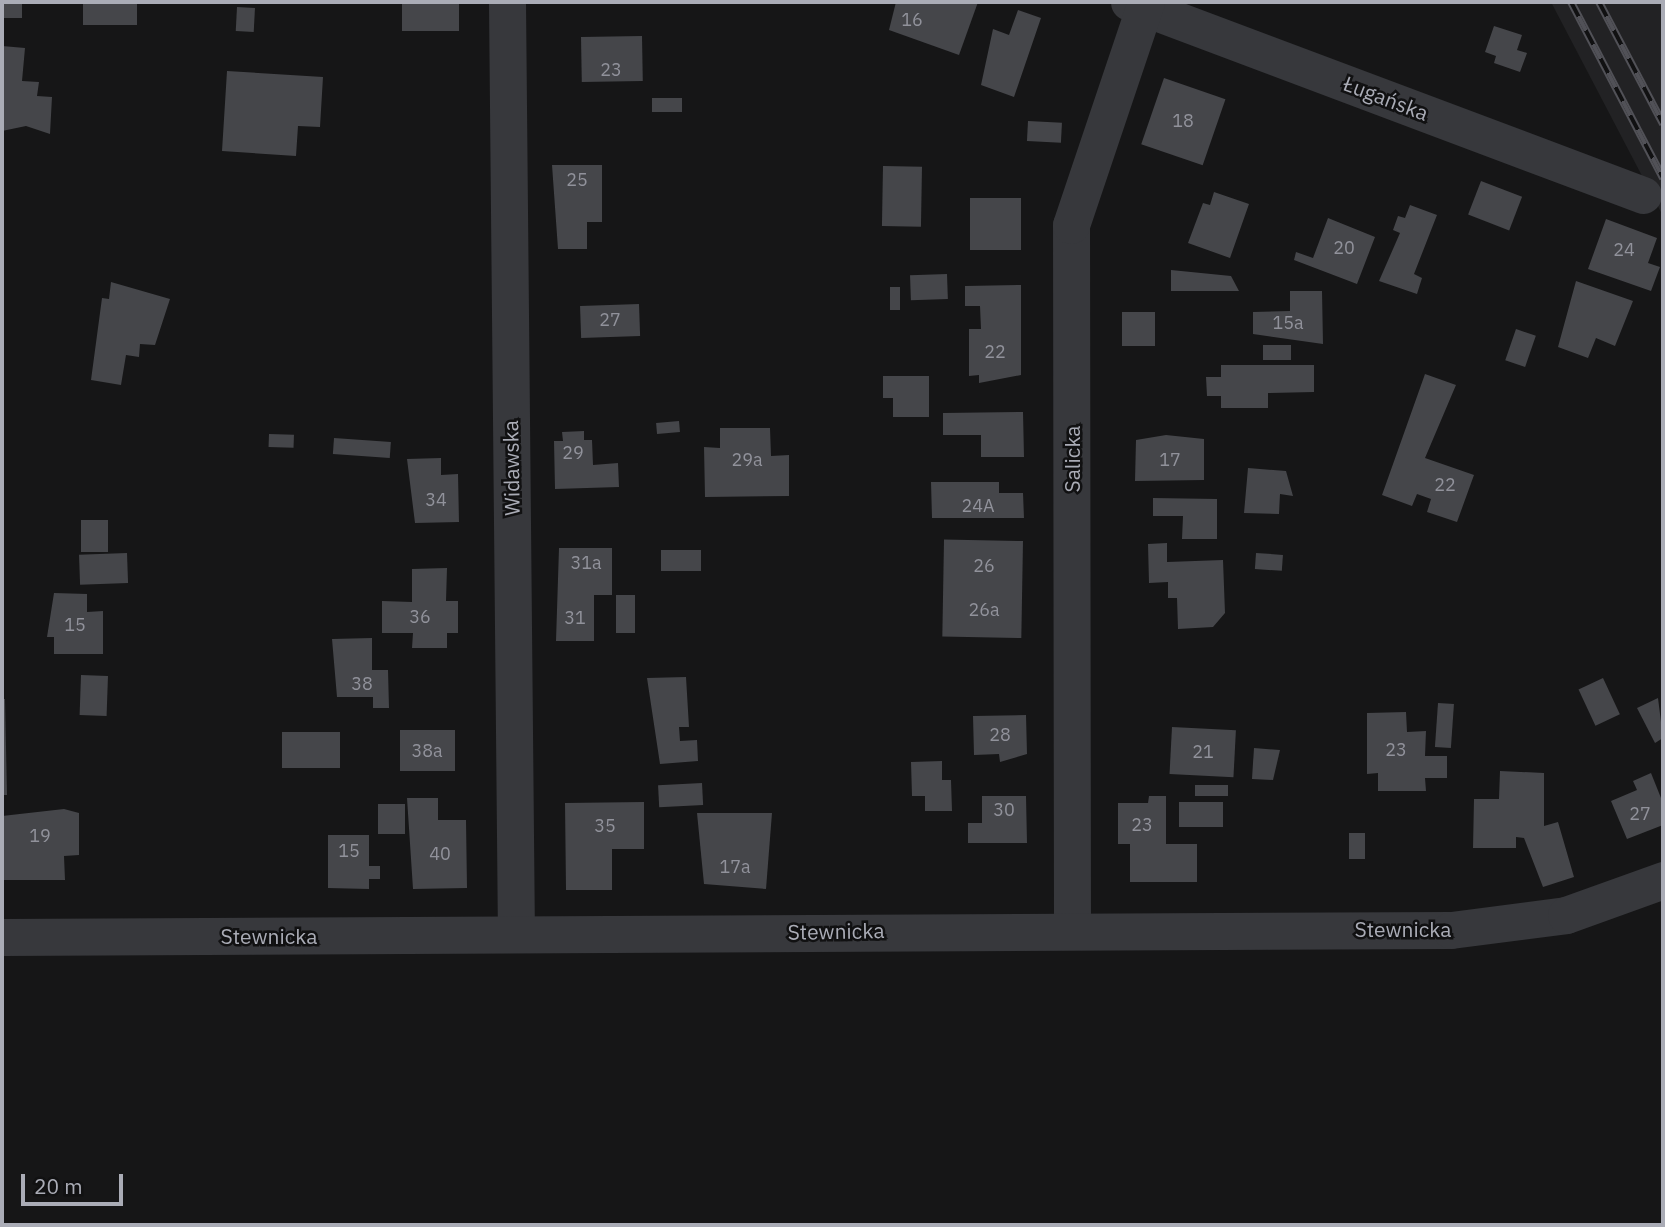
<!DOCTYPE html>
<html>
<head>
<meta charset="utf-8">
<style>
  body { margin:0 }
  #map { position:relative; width:1665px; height:1227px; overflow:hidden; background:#161617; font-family:"IBM Plex Sans",sans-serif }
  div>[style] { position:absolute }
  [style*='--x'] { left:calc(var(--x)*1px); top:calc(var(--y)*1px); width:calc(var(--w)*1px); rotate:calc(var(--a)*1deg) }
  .built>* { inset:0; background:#222224 }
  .building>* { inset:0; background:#45464a; transform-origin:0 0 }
  .street>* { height:37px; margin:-18.5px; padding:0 18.5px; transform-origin:18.5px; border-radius:18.5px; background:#37383c }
  .rail>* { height:8px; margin-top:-4px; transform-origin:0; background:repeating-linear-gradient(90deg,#111112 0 16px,#515157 0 32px); box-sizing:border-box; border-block:2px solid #515157 }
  span { translate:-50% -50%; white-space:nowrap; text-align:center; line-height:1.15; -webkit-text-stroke:5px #111112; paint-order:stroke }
  .number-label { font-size:18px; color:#91929b }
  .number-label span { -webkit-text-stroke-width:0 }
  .street-label { font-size:21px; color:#aaacb6 }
  .frame { position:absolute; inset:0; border:4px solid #aaacb6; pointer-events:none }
  .scale { position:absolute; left:21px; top:1174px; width:102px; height:32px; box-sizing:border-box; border:4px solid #aaacb6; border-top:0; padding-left:9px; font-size:21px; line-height:24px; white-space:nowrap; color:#aaacb6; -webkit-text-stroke:5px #111112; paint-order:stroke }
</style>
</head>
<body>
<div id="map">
  <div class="built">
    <div style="clip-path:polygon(1551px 2px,1663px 2px,1663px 216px)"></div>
  </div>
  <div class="building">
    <div style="left:2px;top:2px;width:20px;height:16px"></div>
    <div style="left:83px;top:2px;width:54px;height:23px"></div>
    <div style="left:402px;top:2px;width:57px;height:29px"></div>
    <div style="clip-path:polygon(896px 2px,978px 2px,959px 55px,889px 30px)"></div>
    <div style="left:237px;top:7px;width:18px;height:24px;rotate:3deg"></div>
    <div style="clip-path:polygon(1018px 10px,1041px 18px,1014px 97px,981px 85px,993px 29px,1009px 35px)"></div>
    <div style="clip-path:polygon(1494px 26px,1522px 35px,1517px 50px,1527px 53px,1520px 72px,1494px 63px,1496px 56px,1485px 52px)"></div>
    <div style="left:642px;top:36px;width:45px;height:61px;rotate:89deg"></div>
    <div style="clip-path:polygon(2px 46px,25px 48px,22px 81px,39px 82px,37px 96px,52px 97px,50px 134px,26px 126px,2px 131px)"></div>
    <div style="clip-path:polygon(227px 71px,323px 77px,320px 127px,298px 126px,296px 156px,222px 151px)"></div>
    <div style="left:1164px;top:78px;width:65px;height:70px;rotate:19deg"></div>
    <div style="left:652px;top:98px;width:30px;height:14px"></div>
    <div style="left:1028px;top:121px;width:34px;height:20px;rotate:3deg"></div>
    <div style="clip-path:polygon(552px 165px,602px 165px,602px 222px,587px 222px,587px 249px,558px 249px)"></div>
    <div style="left:883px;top:166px;width:39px;height:60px;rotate:1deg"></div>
    <div style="left:1481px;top:181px;width:44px;height:36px;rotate:21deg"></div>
    <div style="clip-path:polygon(1214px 192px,1249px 204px,1230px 258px,1188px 243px,1203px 203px,1210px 205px)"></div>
    <div style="left:970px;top:198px;width:51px;height:52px"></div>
    <div style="clip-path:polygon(1410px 205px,1437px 215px,1414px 274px,1422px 278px,1417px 294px,1379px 281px,1400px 233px,1393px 230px,1398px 216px,1405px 218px)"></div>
    <div style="clip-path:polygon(1328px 218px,1375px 237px,1357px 284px,1294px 260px,1296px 252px,1313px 258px)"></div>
    <div style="clip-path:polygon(1606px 219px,1657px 238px,1648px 263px,1660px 267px,1651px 291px,1588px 269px)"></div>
    <div style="clip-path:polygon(1171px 270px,1231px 276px,1239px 291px,1171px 291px)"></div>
    <div style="left:947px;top:274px;width:25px;height:37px;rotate:88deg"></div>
    <div style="clip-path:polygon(1576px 281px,1633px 301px,1615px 346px,1596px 338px,1588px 358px,1558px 347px)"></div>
    <div style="clip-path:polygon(111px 282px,170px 299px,155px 345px,140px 344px,139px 357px,126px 355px,121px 385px,91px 380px,102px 298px,109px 299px)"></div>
    <div style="clip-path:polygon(1021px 285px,1021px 375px,979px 383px,979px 375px,969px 376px,969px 329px,981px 329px,980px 306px,965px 306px,965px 286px)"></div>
    <div style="left:890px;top:287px;width:10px;height:23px"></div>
    <div style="clip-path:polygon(1290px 291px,1322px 291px,1323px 344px,1253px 334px,1253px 312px,1290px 311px)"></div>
    <div style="left:639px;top:304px;width:32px;height:59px;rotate:88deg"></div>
    <div style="left:1155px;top:312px;width:34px;height:33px;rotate:90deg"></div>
    <div style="left:1516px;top:329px;width:21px;height:33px;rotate:19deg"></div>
    <div style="left:1263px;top:345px;width:28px;height:15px"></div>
    <div style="clip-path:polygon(1221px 365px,1314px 365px,1314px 392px,1268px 393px,1268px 408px,1221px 408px,1221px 396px,1207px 396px,1206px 377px,1221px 377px)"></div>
    <div style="clip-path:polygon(1425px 374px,1456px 385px,1425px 458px,1474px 475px,1457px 522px,1427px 512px,1431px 499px,1417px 494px,1412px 506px,1382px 495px)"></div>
    <div style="clip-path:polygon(883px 376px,929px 376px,929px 417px,893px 417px,893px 398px,883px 398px)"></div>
    <div style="clip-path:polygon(1023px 412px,1024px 457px,981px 457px,981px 435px,943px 435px,943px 413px)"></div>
    <div style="left:679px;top:421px;width:11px;height:23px;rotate:85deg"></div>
    <div style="clip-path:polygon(720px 428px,770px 428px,771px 456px,789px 455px,789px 496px,705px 497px,704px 447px,720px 448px)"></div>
    <div style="clip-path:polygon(584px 431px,584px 440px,592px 440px,593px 465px,618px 463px,619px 487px,555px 489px,554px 441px,563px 441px,562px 432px)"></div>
    <div style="left:269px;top:434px;width:25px;height:13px;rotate:2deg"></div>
    <div style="clip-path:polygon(1166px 435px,1204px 439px,1204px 480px,1135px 481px,1136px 440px)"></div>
    <div style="left:334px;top:438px;width:57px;height:16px;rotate:4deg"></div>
    <div style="clip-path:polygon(441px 458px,441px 475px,458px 474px,459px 522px,415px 523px,407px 459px)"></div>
    <div style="clip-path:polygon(1248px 468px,1286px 471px,1293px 496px,1280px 494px,1279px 514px,1244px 513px)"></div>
    <div style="clip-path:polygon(931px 482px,999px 482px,999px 493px,1023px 493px,1024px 518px,932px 518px)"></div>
    <div style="clip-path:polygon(1153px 498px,1217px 499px,1217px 539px,1182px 539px,1183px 516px,1153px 516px)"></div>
    <div style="left:81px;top:520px;width:27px;height:32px"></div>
    <div style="left:1023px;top:541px;width:97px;height:79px;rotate:91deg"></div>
    <div style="clip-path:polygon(1167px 543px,1167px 562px,1223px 560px,1225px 613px,1213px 627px,1178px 629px,1177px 598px,1168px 598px,1168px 582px,1149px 583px,1148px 544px)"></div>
    <div style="clip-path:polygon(559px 548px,612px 548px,612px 595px,594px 595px,594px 641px,556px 641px)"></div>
    <div style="left:661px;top:550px;width:40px;height:21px"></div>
    <div style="left:127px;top:553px;width:30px;height:48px;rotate:88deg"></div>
    <div style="left:1256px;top:553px;width:27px;height:16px;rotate:4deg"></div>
    <div style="clip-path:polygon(447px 568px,446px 601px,458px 601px,458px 633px,447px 633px,447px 648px,412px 648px,413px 633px,382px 633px,382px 601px,412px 602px,412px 569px)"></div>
    <div style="clip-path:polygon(54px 593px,87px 594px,87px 612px,103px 611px,103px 654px,54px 654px,54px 637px,47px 637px)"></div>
    <div style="left:616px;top:595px;width:19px;height:38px"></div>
    <div style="clip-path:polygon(372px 638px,372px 670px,388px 670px,389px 708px,373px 708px,373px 697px,337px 697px,332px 639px)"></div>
    <div style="left:81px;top:675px;width:27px;height:40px;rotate:2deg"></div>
    <div style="clip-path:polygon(686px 677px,689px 727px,679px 727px,680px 741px,697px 740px,698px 761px,660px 764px,647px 678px)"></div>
    <div style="left:1603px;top:678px;width:40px;height:27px;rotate:65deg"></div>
    <div style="clip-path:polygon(1658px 698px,1663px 738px,1655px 743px,1637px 708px)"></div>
    <div style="clip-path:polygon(2px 699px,5px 699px,7px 795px,2px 795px)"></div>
    <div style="left:1438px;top:703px;width:16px;height:44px;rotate:4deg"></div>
    <div style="clip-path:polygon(1406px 712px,1407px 732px,1426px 731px,1425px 756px,1447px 756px,1447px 778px,1425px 778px,1426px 791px,1378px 791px,1378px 773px,1367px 774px,1367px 713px)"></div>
    <div style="clip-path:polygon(1026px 715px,1027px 754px,1000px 762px,999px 754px,974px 755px,973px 716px)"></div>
    <div style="left:1172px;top:727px;width:64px;height:47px;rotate:3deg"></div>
    <div style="left:455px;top:730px;width:41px;height:55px;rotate:90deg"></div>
    <div style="left:282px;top:732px;width:58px;height:36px"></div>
    <div style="clip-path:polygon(1254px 748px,1280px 750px,1273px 780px,1252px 779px)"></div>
    <div style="clip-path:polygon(942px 761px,942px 780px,951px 780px,952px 811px,925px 811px,925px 796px,912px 796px,911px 762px)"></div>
    <div style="clip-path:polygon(1500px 771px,1544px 773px,1544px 826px,1558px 822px,1574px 877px,1543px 887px,1524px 838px,1516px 837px,1516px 848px,1473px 848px,1474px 799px,1499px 799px)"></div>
    <div style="clip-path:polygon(1651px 773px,1663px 803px,1663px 825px,1627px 839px,1611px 801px,1637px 790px,1633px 781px)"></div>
    <div style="left:702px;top:783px;width:22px;height:44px;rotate:87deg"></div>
    <div style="left:1228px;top:785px;width:11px;height:33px;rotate:90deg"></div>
    <div style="clip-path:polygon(982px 796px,1026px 796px,1027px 843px,968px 843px,968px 823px,982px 823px)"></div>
    <div style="clip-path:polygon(1149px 796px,1166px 796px,1166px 844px,1197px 844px,1197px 882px,1130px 882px,1130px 844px,1118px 844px,1118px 803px,1148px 803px)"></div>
    <div style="clip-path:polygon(407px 798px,438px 798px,438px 820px,466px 820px,467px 888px,413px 889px)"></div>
    <div style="clip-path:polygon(644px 802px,644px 849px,612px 849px,612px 890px,566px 890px,565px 803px)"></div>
    <div style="left:1179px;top:802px;width:44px;height:25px"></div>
    <div style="left:378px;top:804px;width:27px;height:30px"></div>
    <div style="clip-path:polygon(64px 809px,79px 813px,79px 855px,64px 856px,65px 880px,2px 880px,2px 816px)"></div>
    <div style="clip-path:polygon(697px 813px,772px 813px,766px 889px,704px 884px)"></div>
    <div style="left:1349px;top:833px;width:16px;height:26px"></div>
    <div style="clip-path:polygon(328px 835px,369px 835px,369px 866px,380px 866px,380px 879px,369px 879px,369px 889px,328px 888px)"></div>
  </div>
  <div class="street">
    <div style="--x:507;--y:2;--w:932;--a:89.45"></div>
    <div style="--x:1129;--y:2;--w:549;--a:20.58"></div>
    <div style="--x:1072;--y:929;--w:704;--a:-90.08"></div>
    <div style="--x:1071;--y:225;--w:235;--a:-71.4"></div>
    <div style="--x:2;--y:937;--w:1449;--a:-0.28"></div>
    <div style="--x:1451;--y:930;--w:116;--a:-7.4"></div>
    <div style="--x:1566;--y:915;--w:103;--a:-19.8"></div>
  </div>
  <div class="rail">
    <div style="--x:1571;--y:2;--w:199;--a:62.4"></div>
    <div style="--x:1599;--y:2;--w:138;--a:62.3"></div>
  </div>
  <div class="number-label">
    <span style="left:912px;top:20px">16</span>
    <span style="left:611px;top:70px">23</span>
    <span style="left:1183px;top:121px">18</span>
    <span style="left:577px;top:180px">25</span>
    <span style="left:1344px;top:248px">20</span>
    <span style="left:1624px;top:250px">24</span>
    <span style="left:610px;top:320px">27</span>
    <span style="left:1288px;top:323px">15a</span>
    <span style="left:995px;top:352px">22</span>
    <span style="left:573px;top:453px">29</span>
    <span style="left:747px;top:460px">29a</span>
    <span style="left:1170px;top:460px">17</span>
    <span style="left:1445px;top:485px">22</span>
    <span style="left:436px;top:500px">34</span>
    <span style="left:978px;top:506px">24A</span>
    <span style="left:586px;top:563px">31a</span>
    <span style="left:984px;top:566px">26</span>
    <span style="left:984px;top:610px">26a</span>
    <span style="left:420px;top:617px">36</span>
    <span style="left:575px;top:618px">31</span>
    <span style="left:75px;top:625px">15</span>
    <span style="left:362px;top:684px">38</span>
    <span style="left:1000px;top:735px">28</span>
    <span style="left:1396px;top:750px">23</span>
    <span style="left:427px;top:751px">38a</span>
    <span style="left:1203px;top:752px">21</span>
    <span style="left:1004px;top:810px">30</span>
    <span style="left:1640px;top:814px">27</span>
    <span style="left:1142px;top:825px">23</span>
    <span style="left:605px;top:826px">35</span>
    <span style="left:40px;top:836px">19</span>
    <span style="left:349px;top:851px">15</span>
    <span style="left:440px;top:854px">40</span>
    <span style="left:735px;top:867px">17a</span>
  </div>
  <div class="street-label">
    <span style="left:1386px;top:98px;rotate:21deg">Ługańska</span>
    <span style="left:1072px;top:459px;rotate:-90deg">Salicka</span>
    <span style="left:511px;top:468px;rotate:-91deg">Widawska</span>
    <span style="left:1403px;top:929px">Stewnicka</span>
    <span style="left:836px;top:931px;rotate:-1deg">Stewnicka</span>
    <span style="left:269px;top:936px">Stewnicka</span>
  </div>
  <div class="frame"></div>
  <div class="scale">20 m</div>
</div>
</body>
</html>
